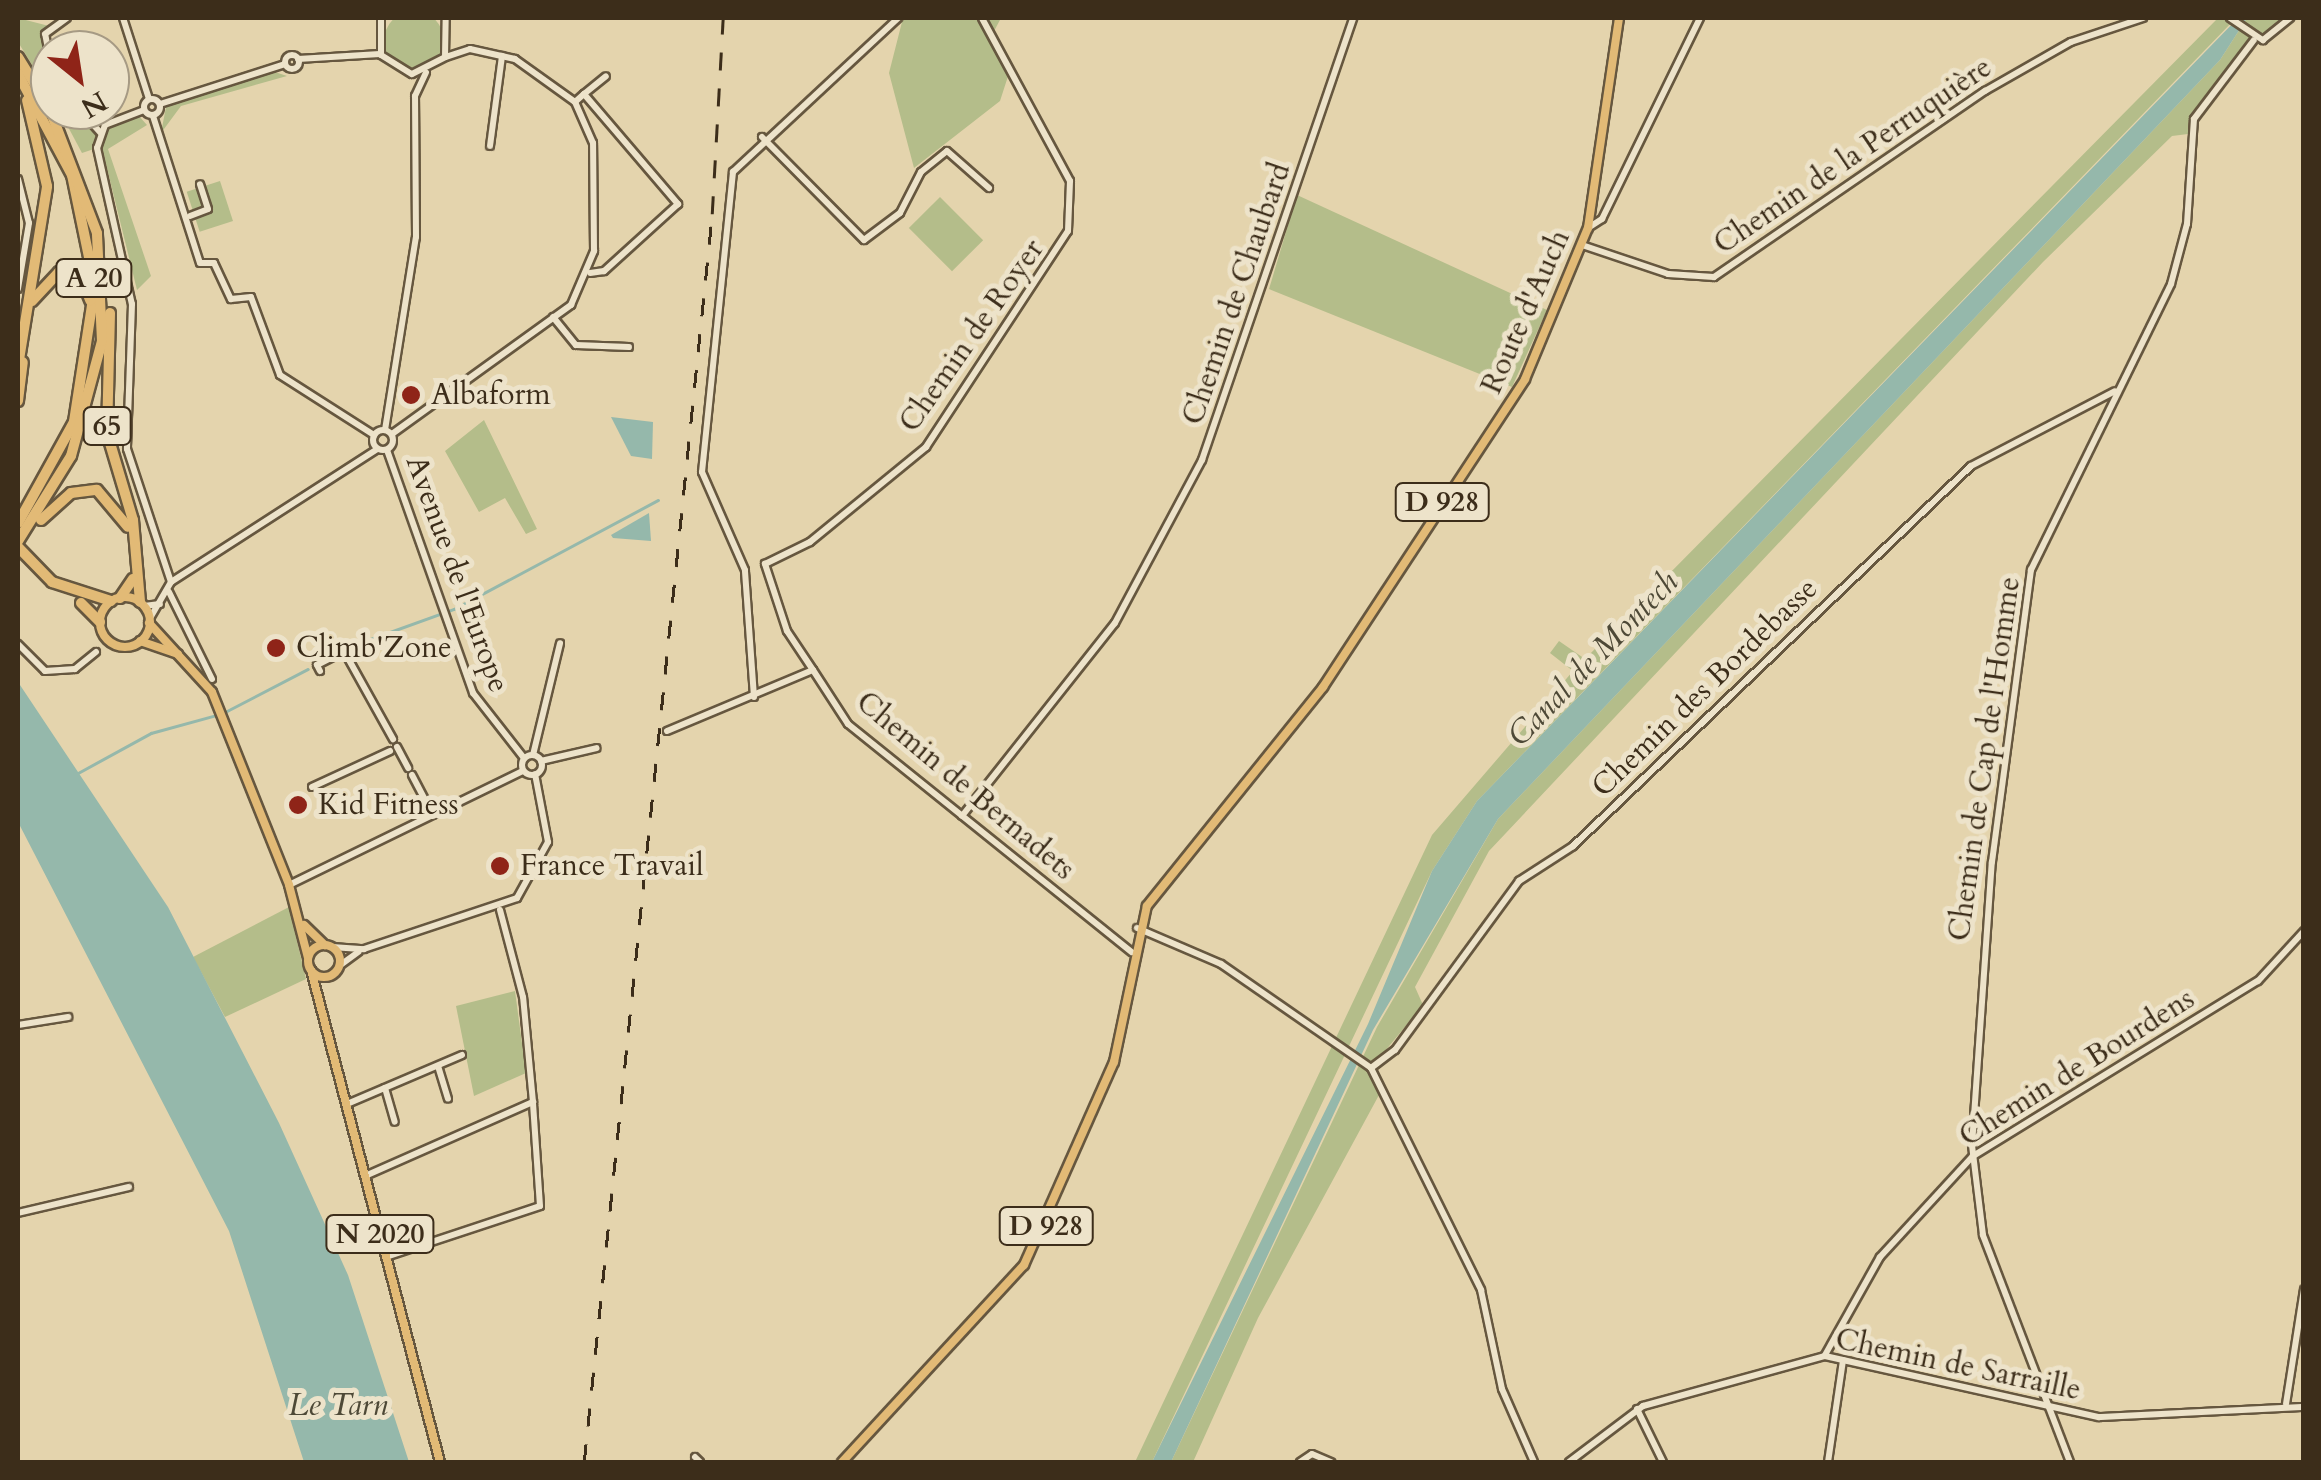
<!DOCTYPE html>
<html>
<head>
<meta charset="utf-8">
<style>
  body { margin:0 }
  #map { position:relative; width:2321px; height:1480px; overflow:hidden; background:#e4d4ad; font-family:Cardo,serif }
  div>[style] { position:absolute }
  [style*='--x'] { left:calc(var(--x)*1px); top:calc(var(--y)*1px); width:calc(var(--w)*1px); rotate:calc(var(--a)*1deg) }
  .green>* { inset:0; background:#b4bd8a; transform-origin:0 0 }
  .round { border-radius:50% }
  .water>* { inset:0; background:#95b8ab }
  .stream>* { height:2.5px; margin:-1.25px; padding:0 1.25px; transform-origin:1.25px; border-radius:1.25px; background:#95b8ab }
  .roads { filter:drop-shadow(2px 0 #66573f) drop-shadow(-2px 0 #66573f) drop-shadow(0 2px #66573f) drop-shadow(0 -2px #66573f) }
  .minor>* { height:6px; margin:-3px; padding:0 3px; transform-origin:3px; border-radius:3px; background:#ede3ca }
  .minor>.ring { margin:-3px; padding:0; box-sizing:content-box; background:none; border:6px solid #ede3ca; border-radius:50% }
  .major>* { height:8px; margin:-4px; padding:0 4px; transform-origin:4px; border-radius:4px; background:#e2ba76 }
  .major>.ring { margin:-4px; padding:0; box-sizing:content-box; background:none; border:8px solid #e2ba76; border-radius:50% }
  .highway>* { height:10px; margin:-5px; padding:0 5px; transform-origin:5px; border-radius:5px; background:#e2ba76 }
  .rail>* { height:2.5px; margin-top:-1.25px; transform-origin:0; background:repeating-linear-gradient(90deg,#3c2d1a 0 18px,transparent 0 36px) }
  .dots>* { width:28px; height:28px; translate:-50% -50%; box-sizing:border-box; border:5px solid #ede3ca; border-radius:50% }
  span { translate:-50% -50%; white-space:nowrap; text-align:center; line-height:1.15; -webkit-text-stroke:10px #ede3ca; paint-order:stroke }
  .shield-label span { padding:2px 8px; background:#ede3ca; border:2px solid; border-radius:8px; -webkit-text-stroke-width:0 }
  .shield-label { font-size:28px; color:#3c2d1a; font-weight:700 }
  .street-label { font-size:30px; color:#3c2d1a }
  .poi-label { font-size:30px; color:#3c2d1a }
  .left { translate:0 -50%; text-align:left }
  .water-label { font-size:32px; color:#4e4937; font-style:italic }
  .frame { position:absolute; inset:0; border:20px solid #3c2d1a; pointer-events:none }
  .north { position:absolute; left:30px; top:30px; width:100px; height:100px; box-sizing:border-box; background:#ede3ca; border:2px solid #a69a84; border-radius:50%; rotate:150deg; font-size:28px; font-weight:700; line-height:40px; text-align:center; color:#3c2d1a }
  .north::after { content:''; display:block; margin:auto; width:35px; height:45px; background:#8f2418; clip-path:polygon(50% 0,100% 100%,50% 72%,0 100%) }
</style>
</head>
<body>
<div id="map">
  <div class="green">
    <div class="round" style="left:384px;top:11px;width:60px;height:60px"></div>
    <div style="clip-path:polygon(18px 18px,49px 26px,50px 94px,18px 42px)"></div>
    <div style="clip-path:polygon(903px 18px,1001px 18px,992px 35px,1011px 67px,1000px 101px,914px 168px,889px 73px)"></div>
    <div style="clip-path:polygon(2236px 18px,1477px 801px,1432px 871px,1152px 1462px,1135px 1462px,1432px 835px,1573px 671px,1550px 653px,1559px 641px,1585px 659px,2217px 19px)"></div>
    <div style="clip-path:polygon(2247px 18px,2290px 18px,2254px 41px,2188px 134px,2172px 136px,2043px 262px,1489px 851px,1415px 987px,1423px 1005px,1371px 1068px,1379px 1095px,1258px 1318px,1193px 1462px,1171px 1462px,1377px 1027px,1498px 819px,2220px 60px)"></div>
    <div style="clip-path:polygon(272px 71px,287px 76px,181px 106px,161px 133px,166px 107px)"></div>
    <div style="clip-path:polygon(59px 110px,80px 110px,100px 132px,97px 148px,82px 153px)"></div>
    <div style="clip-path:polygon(138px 115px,147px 125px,108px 149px,151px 276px,137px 290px,101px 144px,111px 125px)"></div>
    <div style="left:220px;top:181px;width:42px;height:35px;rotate:72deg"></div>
    <div style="clip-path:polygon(1297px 195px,1547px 310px,1512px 387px,1269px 289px)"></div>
    <div style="left:940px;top:197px;width:61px;height:44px;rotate:45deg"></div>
    <div style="clip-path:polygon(484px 420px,537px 529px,526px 534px,505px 498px,479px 512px,445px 451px)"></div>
    <div style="clip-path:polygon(289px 907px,306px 979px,225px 1017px,193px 957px)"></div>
    <div style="clip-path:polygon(515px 991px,526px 1073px,474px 1096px,456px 1006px)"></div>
  </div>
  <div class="water">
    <div style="clip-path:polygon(2238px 18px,2247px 18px,2220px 60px,1498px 819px,1373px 1030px,1171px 1462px,1152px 1462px,1368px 1024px,1432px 871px,1477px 801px)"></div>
    <div style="clip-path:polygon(611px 417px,653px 422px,652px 459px,631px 456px)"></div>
    <div style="clip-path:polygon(649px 513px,651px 541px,613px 538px,611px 535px)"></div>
    <div style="clip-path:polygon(18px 682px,168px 907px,279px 1123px,348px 1275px,409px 1462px,304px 1462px,229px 1231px,18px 822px)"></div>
  </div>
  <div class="stream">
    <div style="--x:2302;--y:18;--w:1;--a:0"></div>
    <div style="--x:351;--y:646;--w:109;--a:-19.8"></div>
    <div style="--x:454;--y:609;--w:231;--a:-28.1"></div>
    <div style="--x:225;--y:712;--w:93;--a:-27.4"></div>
    <div style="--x:78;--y:773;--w:83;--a:-28.7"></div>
    <div style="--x:151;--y:733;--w:68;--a:-15.3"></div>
  </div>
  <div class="roads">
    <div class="minor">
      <div style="--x:123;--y:18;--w:85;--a:72.2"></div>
      <div style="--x:381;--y:18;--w:37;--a:90"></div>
      <div style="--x:381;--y:55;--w:36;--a:32"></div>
      <div style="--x:412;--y:74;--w:37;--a:-27"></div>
      <div style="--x:445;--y:57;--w:39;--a:-89"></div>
      <div style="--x:2230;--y:18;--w:40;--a:34"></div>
      <div style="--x:2263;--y:40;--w:35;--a:-39"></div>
      <div class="ring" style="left:285px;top:55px;width:8px;height:8px"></div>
      <div style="--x:50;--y:59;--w:25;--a:-101"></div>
      <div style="--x:45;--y:34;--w:27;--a:-36"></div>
      <div style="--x:298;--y:59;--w:82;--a:-3.5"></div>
      <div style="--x:584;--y:94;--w:28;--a:-39"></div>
      <div class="ring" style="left:144px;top:99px;width:10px;height:10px"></div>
      <div style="--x:575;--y:102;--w:12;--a:-42"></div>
      <div style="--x:584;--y:94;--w:145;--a:49.5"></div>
      <div style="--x:678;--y:204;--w:100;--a:137.8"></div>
      <div style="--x:604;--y:271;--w:14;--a:172"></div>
      <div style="--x:160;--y:104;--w:131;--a:-17.7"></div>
      <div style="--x:80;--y:110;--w:30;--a:48"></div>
      <div style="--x:144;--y:110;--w:42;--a:159"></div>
      <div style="--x:105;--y:125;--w:24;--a:109"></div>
      <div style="--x:97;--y:148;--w:160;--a:77.4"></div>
      <div style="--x:132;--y:304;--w:145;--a:92"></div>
      <div style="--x:127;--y:449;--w:140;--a:71.7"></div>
      <div style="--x:171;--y:582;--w:44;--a:120.1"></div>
      <div style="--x:153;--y:116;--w:154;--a:72.3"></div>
      <div style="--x:200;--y:263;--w:14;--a:0"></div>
      <div style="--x:214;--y:263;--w:40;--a:65"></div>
      <div style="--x:231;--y:299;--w:20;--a:-6"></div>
      <div style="--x:251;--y:297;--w:83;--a:69.6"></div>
      <div style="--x:280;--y:375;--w:112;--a:32.6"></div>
      <div style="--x:762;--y:137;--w:145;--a:45.3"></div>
      <div style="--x:864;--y:240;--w:45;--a:-36.9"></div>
      <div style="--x:900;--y:213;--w:46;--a:-62.9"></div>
      <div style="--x:921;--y:172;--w:33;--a:-39"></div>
      <div style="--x:947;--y:151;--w:56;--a:41.4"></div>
      <div style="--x:490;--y:146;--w:91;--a:-82.4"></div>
      <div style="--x:18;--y:179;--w:45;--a:76"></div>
      <div style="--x:29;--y:223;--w:67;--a:99.5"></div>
      <div style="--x:190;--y:216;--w:19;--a:-21"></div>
      <div style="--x:208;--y:209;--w:26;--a:-108"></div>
      <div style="--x:1588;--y:228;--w:17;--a:-33"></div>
      <div style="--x:1602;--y:219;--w:224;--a:-64"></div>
      <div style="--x:1582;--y:245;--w:91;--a:18.6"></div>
      <div style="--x:1668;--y:274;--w:46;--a:3.7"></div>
      <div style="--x:1714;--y:277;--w:329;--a:-34.5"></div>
      <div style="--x:1985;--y:91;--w:99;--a:-29.7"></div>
      <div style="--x:2071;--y:42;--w:76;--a:-18.4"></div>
      <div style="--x:553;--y:317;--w:36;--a:51"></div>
      <div style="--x:576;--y:345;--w:53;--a:2.2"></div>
      <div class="ring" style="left:373px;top:430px;width:14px;height:14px"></div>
      <div style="--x:385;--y:430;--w:195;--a:-80.9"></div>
      <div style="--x:416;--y:237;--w:141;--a:-90.4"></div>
      <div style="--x:415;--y:96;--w:26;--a:-65"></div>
      <div style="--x:392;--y:434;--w:221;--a:-35.8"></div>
      <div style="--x:571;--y:305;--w:59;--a:-66.9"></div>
      <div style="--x:594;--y:251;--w:108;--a:-90.5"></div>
      <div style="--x:593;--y:143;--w:45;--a:-113.7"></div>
      <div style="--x:575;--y:102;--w:74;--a:-144.4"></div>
      <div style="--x:515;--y:59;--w:46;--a:-167.5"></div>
      <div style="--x:470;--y:49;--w:26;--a:162"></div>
      <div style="--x:387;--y:450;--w:258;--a:70.5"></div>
      <div style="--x:473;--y:693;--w:83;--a:51.9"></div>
      <div style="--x:171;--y:582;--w:245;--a:-32.8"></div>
      <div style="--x:169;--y:592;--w:97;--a:63.7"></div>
      <div style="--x:144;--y:606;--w:16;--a:-7"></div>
      <div style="--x:18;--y:644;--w:38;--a:45"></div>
      <div style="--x:45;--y:671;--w:30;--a:-4"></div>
      <div style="--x:75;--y:669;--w:27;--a:-39"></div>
      <div style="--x:813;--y:670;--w:47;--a:-123.7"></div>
      <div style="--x:787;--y:631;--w:71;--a:-108.2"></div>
      <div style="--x:765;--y:564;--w:50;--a:-26.1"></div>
      <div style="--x:810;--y:542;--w:150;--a:-39.3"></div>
      <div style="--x:926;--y:447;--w:258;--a:-56.7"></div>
      <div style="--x:1068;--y:231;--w:50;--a:-87.7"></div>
      <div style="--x:1070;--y:181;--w:185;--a:-118.4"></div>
      <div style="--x:320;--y:671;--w:7;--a:-117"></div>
      <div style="--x:317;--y:665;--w:30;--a:-27"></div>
      <div style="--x:344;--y:651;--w:101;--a:60.9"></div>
      <div style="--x:754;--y:697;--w:127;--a:-94.1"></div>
      <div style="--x:745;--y:570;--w:107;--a:-113.7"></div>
      <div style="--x:702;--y:472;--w:302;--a:-84.1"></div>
      <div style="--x:733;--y:172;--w:226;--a:-43"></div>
      <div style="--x:667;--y:731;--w:158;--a:-22.7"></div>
      <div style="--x:813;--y:670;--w:64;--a:57.1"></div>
      <div style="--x:848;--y:724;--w:364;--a:38.8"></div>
      <div style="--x:397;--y:747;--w:24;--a:62"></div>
      <div style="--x:533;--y:755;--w:115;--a:-76.4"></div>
      <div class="ring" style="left:522px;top:755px;width:14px;height:14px"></div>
      <div style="--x:541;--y:761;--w:57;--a:-13.1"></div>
      <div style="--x:412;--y:775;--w:45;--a:62.3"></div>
      <div style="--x:312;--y:787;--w:86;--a:-24.8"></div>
      <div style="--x:962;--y:816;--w:246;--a:-51.6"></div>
      <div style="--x:1115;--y:623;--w:185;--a:-61.9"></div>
      <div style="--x:1202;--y:460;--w:467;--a:-71.1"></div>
      <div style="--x:289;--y:885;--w:260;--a:-26"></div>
      <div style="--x:1137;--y:928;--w:91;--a:23.2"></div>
      <div style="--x:1221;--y:964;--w:183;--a:34.7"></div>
      <div style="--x:1371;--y:1068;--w:248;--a:63.6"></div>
      <div style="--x:1481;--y:1290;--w:101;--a:78"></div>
      <div style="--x:1502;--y:1389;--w:80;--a:66.3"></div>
      <div style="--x:332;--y:947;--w:32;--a:4"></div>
      <div style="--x:364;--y:949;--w:161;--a:-18.4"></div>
      <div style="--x:517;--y:898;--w:64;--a:-61"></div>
      <div style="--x:548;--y:842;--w:69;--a:-100.8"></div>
      <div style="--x:339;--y:966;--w:24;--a:-36"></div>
      <div style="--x:18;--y:1025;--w:51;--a:-9.1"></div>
      <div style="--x:438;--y:1066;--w:34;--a:73"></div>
      <div style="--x:1371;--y:1068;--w:30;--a:-37"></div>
      <div style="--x:1395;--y:1050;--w:210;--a:-53.7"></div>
      <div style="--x:1519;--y:881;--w:64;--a:-32.9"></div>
      <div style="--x:1573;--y:846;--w:550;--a:-43.67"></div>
      <div style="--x:1971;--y:466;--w:162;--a:-27.5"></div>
      <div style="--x:385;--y:1088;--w:35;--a:74"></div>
      <div style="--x:347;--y:1104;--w:125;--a:-23.1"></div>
      <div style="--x:365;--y:1176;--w:184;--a:-23.8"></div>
      <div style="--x:533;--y:1102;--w:105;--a:-95.4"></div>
      <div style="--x:523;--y:997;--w:90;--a:-104.8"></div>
      <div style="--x:18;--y:1213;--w:114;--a:-13.2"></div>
      <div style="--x:386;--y:1257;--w:162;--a:-18.3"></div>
      <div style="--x:540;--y:1206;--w:104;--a:-93.9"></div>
      <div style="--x:1825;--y:1355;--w:112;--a:-60.7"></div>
      <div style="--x:1880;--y:1257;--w:137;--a:-47.4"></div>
      <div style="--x:1973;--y:1156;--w:334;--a:-31.6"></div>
      <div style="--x:2258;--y:981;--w:68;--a:-47.4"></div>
      <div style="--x:2286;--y:1404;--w:116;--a:-81.1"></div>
      <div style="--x:1637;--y:1409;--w:59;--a:63.9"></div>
      <div style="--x:695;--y:1457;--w:7;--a:45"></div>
      <div style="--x:1300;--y:1462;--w:14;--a:-34"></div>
      <div style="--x:1312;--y:1454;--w:21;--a:23"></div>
      <div style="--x:1569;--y:1462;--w:93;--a:-37.1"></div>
      <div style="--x:1643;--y:1406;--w:189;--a:-15.4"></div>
      <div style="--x:1825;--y:1356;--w:281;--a:12.6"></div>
      <div style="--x:2099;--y:1417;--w:205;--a:-2.8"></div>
      <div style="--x:1828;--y:1462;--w:103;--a:-81.6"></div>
      <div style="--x:2070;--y:1462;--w:243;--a:-111"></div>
      <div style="--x:1983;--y:1235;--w:91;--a:-97"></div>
      <div style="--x:1972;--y:1145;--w:284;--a:-86"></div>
      <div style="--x:1992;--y:862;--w:295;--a:-82.4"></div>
      <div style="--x:2031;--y:570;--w:318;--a:-63.9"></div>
      <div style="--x:2171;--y:284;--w:62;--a:-75.1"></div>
      <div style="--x:2187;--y:224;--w:105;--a:-86.2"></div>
      <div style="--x:2194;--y:119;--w:99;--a:-52.8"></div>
    </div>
    <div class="major">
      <div class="ring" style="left:100px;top:597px;width:42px;height:42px"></div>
      <div style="--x:149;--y:623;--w:93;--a:47.6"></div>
      <div style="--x:212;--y:692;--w:208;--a:68.2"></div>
      <div style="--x:289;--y:885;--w:75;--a:75.4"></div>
      <div style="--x:140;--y:641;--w:40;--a:18.9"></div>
      <div style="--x:304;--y:925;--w:29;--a:44"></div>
      <div class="ring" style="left:308px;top:945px;width:24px;height:24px"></div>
      <div style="--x:311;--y:970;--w:509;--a:75.31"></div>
      <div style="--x:842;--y:1462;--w:268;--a:-47.3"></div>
      <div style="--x:1024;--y:1265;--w:222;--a:-66.1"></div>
      <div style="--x:1114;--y:1062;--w:159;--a:-78.1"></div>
      <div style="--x:1147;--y:906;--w:281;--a:-51.2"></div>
      <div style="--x:1323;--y:687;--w:368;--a:-56.7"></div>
      <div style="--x:1525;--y:379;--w:164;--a:-67.4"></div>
      <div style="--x:1588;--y:228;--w:212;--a:-81.6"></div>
    </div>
    <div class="highway">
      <div style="--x:18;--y:57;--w:61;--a:58.4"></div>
      <div style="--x:18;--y:74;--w:115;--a:61.9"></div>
      <div style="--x:72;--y:175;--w:113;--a:78.3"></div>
      <div style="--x:95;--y:286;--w:138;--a:98.8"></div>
      <div style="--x:74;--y:422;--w:115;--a:119"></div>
      <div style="--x:32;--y:301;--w:40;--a:-47"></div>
      <div style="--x:59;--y:272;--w:24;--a:19"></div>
      <div style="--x:82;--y:280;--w:22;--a:68"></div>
      <div style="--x:110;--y:313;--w:120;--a:91.4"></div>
      <div style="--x:107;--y:433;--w:91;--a:73.4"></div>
      <div style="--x:133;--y:520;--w:82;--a:85.1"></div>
      <div style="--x:18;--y:366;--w:182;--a:-80.8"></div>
      <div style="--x:47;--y:186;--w:88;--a:-103.1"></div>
      <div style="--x:18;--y:401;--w:39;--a:-83"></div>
      <div style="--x:41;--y:520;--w:40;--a:-42"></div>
      <div style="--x:71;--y:493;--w:26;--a:-7"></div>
      <div style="--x:97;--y:490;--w:48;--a:50"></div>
      <div style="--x:18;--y:541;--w:100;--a:-58.1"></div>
      <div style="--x:71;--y:456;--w:119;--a:-74.9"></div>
      <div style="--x:102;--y:341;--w:108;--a:-92.7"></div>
      <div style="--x:97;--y:233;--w:132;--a:-110.9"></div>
      <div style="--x:18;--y:547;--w:49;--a:45.8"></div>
      <div style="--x:52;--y:582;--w:62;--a:17.9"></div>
      <div style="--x:120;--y:598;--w:23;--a:-56"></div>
      <div style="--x:81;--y:603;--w:27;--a:45"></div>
    </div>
  </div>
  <div class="rail">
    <div style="--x:584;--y:1462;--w:1255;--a:-84.14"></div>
    <div style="--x:712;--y:214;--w:196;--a:-86.8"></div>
  </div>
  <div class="dots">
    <div style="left:411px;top:395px;background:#8f2418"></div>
    <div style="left:276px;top:648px;background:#8f2418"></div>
    <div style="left:298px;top:805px;background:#8f2418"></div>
    <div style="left:500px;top:866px;background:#8f2418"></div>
  </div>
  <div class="shield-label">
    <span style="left:94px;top:278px">A 20</span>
    <span style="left:107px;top:426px">65</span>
    <span style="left:1442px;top:502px">D 928</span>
    <span style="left:1046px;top:1226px">D 928</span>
    <span style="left:380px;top:1234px">N 2020</span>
  </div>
  <div class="street-label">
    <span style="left:1853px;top:156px;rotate:-34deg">Chemin de la Perruquière</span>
    <span style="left:1237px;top:294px;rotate:-71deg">Chemin de Chaubard</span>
    <span style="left:1526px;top:312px;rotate:-66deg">Route d'Auch</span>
    <span style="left:972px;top:336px;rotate:-55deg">Chemin de Royer</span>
    <span style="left:457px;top:574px;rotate:70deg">Avenue de l'Europe</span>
    <span style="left:1705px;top:688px;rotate:-44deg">Chemin des Bordebasse</span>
    <span style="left:1985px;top:759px;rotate:-82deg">Chemin de Cap de l'Homme</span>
    <span style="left:965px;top:786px;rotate:40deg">Chemin de Bernadets</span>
    <span style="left:2077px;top:1068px;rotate:-32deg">Chemin de Bourdens</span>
    <span style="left:1958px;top:1365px;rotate:12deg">Chemin de Sarraille</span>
  </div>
  <div class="poi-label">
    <span class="left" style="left:431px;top:395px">Albaform</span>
    <span class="left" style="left:296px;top:648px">Climb'Zone</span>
    <span class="left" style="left:318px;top:805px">Kid Fitness</span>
    <span class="left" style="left:520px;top:866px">France Travail</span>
  </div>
  <div class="water-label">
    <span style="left:1593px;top:659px;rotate:-46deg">Canal de Montech</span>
    <span style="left:338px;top:1405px">Le Tarn</span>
  </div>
  <div class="frame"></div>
  <div class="north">N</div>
</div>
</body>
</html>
